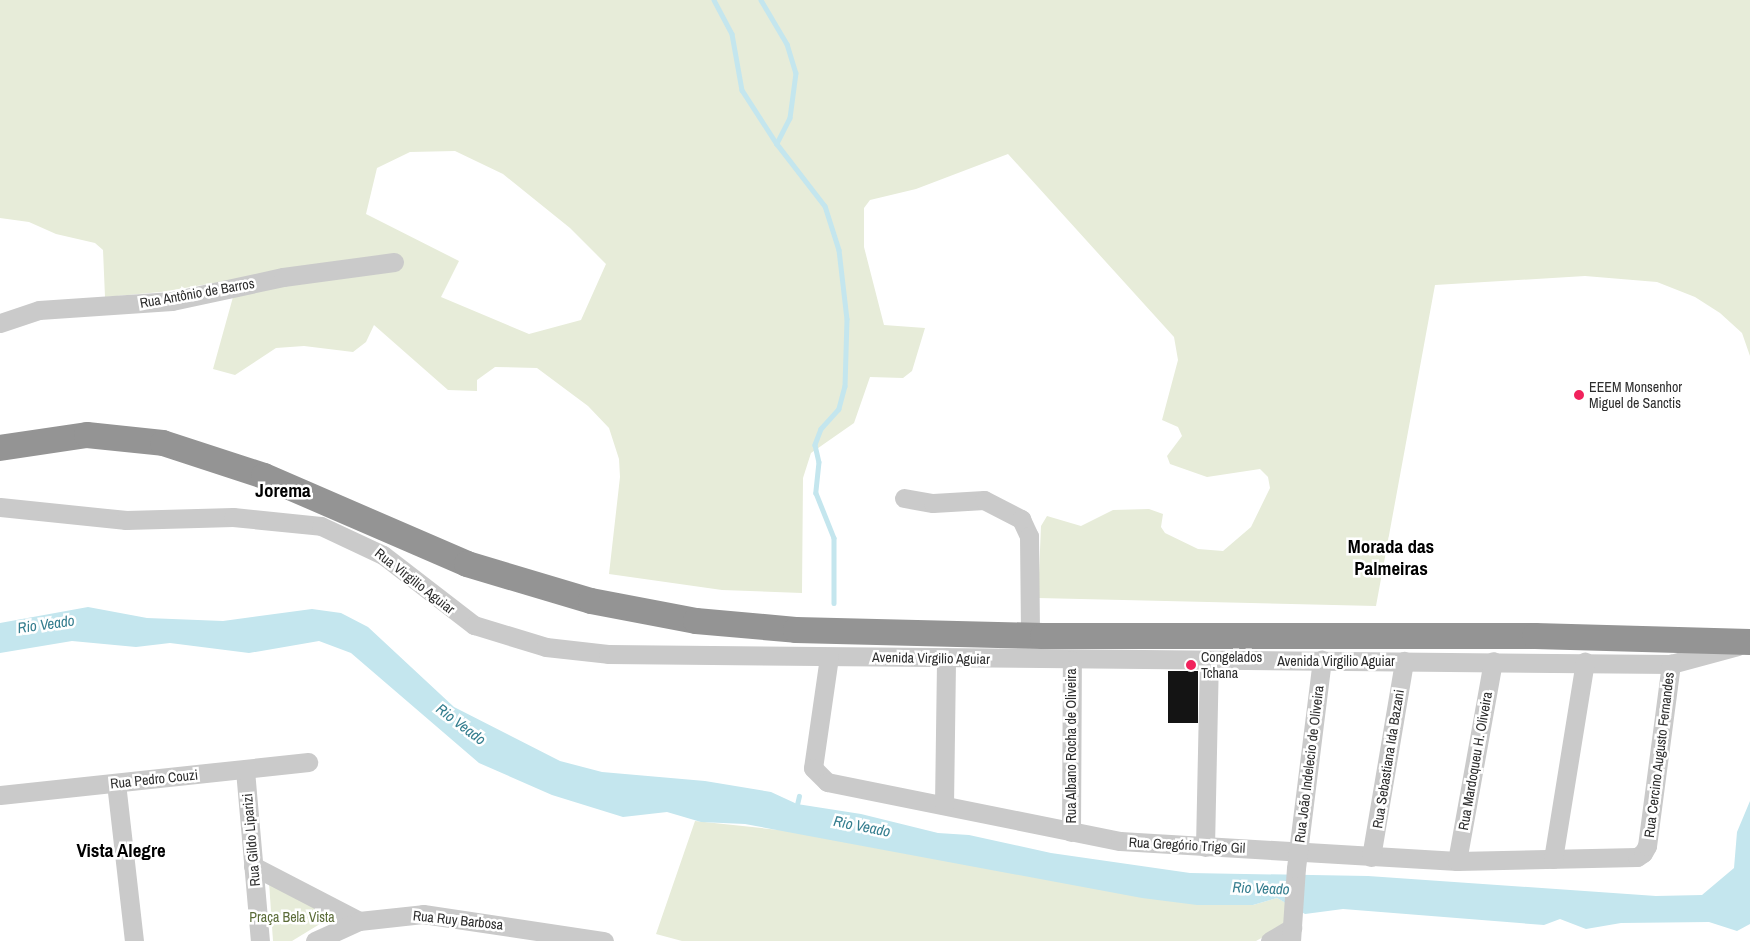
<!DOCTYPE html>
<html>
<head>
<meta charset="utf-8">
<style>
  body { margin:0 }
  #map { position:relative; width:1750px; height:941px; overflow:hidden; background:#fff; font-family:"Archivo Narrow",sans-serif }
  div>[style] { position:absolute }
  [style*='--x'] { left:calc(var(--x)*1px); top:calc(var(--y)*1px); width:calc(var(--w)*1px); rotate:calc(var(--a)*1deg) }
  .green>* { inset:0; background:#e7ecd9 }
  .water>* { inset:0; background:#c4e6ee }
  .stream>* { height:4.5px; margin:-2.25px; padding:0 2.25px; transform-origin:2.25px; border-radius:2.25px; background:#c4e6ee }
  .building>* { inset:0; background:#141414; transform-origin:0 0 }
  .minor>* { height:19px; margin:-9.5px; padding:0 9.5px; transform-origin:9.5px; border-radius:9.5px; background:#cacaca }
  .highway>* { height:26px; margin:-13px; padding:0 13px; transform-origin:13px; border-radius:13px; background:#949494 }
  .dots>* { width:14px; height:14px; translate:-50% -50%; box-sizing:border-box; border:2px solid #fff; border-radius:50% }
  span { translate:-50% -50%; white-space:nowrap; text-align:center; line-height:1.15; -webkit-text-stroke:5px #fff; paint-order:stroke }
  .street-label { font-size:14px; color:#2d2d2d }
  .poi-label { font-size:14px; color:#2d2d2d }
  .left { translate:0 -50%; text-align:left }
  .park-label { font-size:14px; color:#5b6c38 }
  .water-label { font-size:15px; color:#347d8e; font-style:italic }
  .district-label { font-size:19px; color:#000; font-weight:700 }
</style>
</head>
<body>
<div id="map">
  <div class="green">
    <div style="clip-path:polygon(evenodd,0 0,1750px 0,1750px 356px,1742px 333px,1720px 313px,1695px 297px,1657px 282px,1585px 276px,1435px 285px,1376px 606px,1038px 598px,1041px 526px,1047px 516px,1081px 526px,1113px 510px,1149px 509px,1163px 514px,1161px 527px,1165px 533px,1198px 549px,1223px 551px,1251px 527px,1270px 488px,1268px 477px,1260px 469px,1207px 477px,1170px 464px,1167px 456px,1182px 436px,1178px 427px,1162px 420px,1178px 360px,1174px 337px,1008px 154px,916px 189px,870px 200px,864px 208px,864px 247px,884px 325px,925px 328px,912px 371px,903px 378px,870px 377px,854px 423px,811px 453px,803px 478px,802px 593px,722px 590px,609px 574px,620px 477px,619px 459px,609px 428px,588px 406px,537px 368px,495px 367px,477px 380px,477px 391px,448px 390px,374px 325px,366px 342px,353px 352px,304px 346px,276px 348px,235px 375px,213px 369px,238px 279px,161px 292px,105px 297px,103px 250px,95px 243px,56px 234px,29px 222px,0 218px,0 0,455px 151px,503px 174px,570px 228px,606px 264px,581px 320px,529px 334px,441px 297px,459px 261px,366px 214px,377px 168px,410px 152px,455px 151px)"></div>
    <div style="clip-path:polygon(695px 821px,789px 831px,1083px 886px,1253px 905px,1277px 898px,1286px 903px,1294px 920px,1256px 941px,682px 941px,656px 934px)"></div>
    <div style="clip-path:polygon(269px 882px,333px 916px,292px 941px,273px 941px)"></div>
  </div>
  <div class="water">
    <div style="clip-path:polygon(88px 607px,147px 618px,223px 621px,312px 609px,341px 613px,368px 627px,454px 707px,560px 761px,602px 772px,705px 781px,771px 792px,797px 804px,861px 814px,938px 833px,969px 835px,1051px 853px,1190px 873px,1368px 876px,1656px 896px,1702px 895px,1734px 868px,1737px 832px,1750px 801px,1750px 924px,1737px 931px,1709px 922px,1621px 923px,1586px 929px,1560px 919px,1544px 925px,1343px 909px,1305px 914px,1277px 898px,1253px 905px,1197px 905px,1142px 898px,745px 824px,701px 822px,667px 812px,623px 817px,552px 795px,479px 763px,351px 653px,319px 641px,249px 653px,170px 643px,136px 647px,72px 641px,0 653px,0 623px)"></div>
  </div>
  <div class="stream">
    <div style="--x:714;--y:0;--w:38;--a:62"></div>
    <div style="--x:732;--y:34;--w:57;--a:79.9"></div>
    <div style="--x:742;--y:90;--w:64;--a:57.1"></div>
    <div style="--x:777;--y:144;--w:78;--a:52.3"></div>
    <div style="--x:825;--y:206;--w:46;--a:72.3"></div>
    <div style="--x:839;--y:250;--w:69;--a:83.4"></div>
    <div style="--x:847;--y:319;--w:67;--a:91.7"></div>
    <div style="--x:845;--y:386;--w:24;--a:105"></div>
    <div style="--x:839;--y:409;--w:27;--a:132"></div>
    <div style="--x:821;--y:429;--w:17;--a:111"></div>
    <div style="--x:815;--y:445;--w:17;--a:77"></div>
    <div style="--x:819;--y:462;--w:31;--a:96"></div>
    <div style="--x:816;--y:493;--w:48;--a:68.2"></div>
    <div style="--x:834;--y:538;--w:65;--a:90"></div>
    <div style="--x:761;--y:0;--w:51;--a:59.4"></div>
    <div style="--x:787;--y:44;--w:30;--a:73"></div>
    <div style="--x:796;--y:73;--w:45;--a:97.6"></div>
    <div style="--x:790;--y:118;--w:29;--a:117"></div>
    <div style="--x:796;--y:809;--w:13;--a:-77"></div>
  </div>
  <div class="building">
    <div style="left:1168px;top:671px;width:30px;height:52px"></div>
  </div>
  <div class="minor">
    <div style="--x:0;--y:323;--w:41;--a:-18.4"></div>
    <div style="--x:39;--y:310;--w:133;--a:-3.9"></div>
    <div style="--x:172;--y:301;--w:114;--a:-12.2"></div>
    <div style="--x:283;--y:277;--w:112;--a:-7.7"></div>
    <div style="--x:904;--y:498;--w:29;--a:10"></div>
    <div style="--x:933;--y:503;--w:51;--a:-3.4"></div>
    <div style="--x:984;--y:500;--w:42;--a:27.2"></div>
    <div style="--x:1021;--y:519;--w:19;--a:65"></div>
    <div style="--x:1029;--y:536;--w:99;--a:89.4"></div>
    <div style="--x:0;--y:507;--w:127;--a:5.9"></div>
    <div style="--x:126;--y:520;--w:107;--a:-1.6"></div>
    <div style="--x:233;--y:517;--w:88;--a:5.8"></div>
    <div style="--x:321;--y:526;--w:68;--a:25.1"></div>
    <div style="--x:383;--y:555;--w:115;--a:37.6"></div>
    <div style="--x:474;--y:625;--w:75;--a:17"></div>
    <div style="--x:546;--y:647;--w:62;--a:6.4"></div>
    <div style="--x:608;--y:654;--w:1063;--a:0.54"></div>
    <div style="--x:1671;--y:664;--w:69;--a:-15"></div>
    <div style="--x:829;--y:657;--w:112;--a:98.2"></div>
    <div style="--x:813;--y:768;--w:20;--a:45"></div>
    <div style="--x:827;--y:782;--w:299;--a:11.4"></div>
    <div style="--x:1120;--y:841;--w:338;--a:3.4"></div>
    <div style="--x:1457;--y:861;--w:180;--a:-1.3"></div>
    <div style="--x:1637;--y:857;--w:7;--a:-34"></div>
    <div style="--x:1643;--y:853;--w:8;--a:-60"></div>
    <div style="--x:1647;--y:846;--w:184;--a:-82.5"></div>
    <div style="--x:245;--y:770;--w:172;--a:85"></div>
    <div style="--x:116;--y:783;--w:159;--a:83.5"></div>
    <div style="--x:0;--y:795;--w:310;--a:-6.1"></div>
    <div style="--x:944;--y:805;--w:148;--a:-89.2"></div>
    <div style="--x:1071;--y:832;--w:172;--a:-89.7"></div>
    <div style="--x:1205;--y:847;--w:187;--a:-88.8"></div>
    <div style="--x:1371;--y:857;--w:199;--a:-80.4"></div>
    <div style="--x:1553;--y:859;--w:200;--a:-80.8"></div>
    <div style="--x:1457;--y:861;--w:203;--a:-79.8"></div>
    <div style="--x:253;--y:866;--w:119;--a:27.4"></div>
    <div style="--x:315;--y:941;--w:48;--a:-24.4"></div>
    <div style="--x:359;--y:921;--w:64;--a:-6.2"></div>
    <div style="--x:423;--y:914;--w:183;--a:8.5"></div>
    <div style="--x:1270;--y:941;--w:26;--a:-31"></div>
    <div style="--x:1291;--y:941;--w:73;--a:-86.1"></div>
    <div style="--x:1296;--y:868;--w:210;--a:-82.9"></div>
  </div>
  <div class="highway">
    <div style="--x:0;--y:448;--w:88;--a:-8.5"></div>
    <div style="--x:87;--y:435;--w:76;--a:6"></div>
    <div style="--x:163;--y:443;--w:106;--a:18.1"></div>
    <div style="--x:264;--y:476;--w:221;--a:23.4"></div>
    <div style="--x:467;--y:564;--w:129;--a:16.6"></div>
    <div style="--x:591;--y:601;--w:107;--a:10.8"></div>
    <div style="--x:696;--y:621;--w:100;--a:5.1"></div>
    <div style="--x:796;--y:630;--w:247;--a:1.4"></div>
    <div style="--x:1043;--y:636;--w:492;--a:0"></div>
    <div style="--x:1535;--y:636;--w:215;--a:1.6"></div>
  </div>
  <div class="dots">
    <div style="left:1579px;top:395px;background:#f1225c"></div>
    <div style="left:1191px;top:665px;background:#f1225c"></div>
  </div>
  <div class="street-label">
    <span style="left:197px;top:293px;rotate:-10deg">Rua Antônio de Barros</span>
    <span style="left:415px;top:581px;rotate:38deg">Rua Virgilio Aguiar</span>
    <span style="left:931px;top:658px;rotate:1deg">Avenida Virgilio Aguiar</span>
    <span style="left:1336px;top:661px">Avenida Virgilio Aguiar</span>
    <span style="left:1071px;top:746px;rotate:-90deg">Rua Albano Rocha de Oliveira</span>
    <span style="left:1659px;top:755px;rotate:-83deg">Rua Cercino Augusto Fernandes</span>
    <span style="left:1388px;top:759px;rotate:-81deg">Rua Sebastiana Ida Bazani</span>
    <span style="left:1475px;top:761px;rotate:-80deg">Rua Mardoqueu H. Oliveira</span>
    <span style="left:1309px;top:764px;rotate:-83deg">Rua João Indelecio de Oliveira</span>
    <span style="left:154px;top:779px;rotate:-6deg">Rua Pedro Couzi</span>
    <span style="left:251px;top:840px;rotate:-95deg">Rua Gildo Liparizi</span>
    <span style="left:1187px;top:845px;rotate:3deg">Rua Gregório Trigo Gil</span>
    <span style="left:458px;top:920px;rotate:6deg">Rua Ruy Barbosa</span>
  </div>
  <div class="poi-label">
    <span class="left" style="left:1589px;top:395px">EEEM Monsenhor<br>Miguel de Sanctis</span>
    <span class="left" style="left:1201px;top:665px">Congelados<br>Tchana</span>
  </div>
  <div class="park-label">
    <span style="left:292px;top:917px">Praça Bela Vista</span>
  </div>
  <div class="water-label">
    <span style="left:46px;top:624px;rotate:-8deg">Rio Veado</span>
    <span style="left:461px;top:724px;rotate:37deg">Rio Veado</span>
    <span style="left:862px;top:826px;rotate:11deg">Rio Veado</span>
    <span style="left:1261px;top:888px;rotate:2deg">Rio Veado</span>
  </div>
  <div class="district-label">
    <span style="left:283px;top:491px">Jorema</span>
    <span style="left:1391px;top:558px">Morada das<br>Palmeiras</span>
    <span style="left:121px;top:851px">Vista Alegre</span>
  </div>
</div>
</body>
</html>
